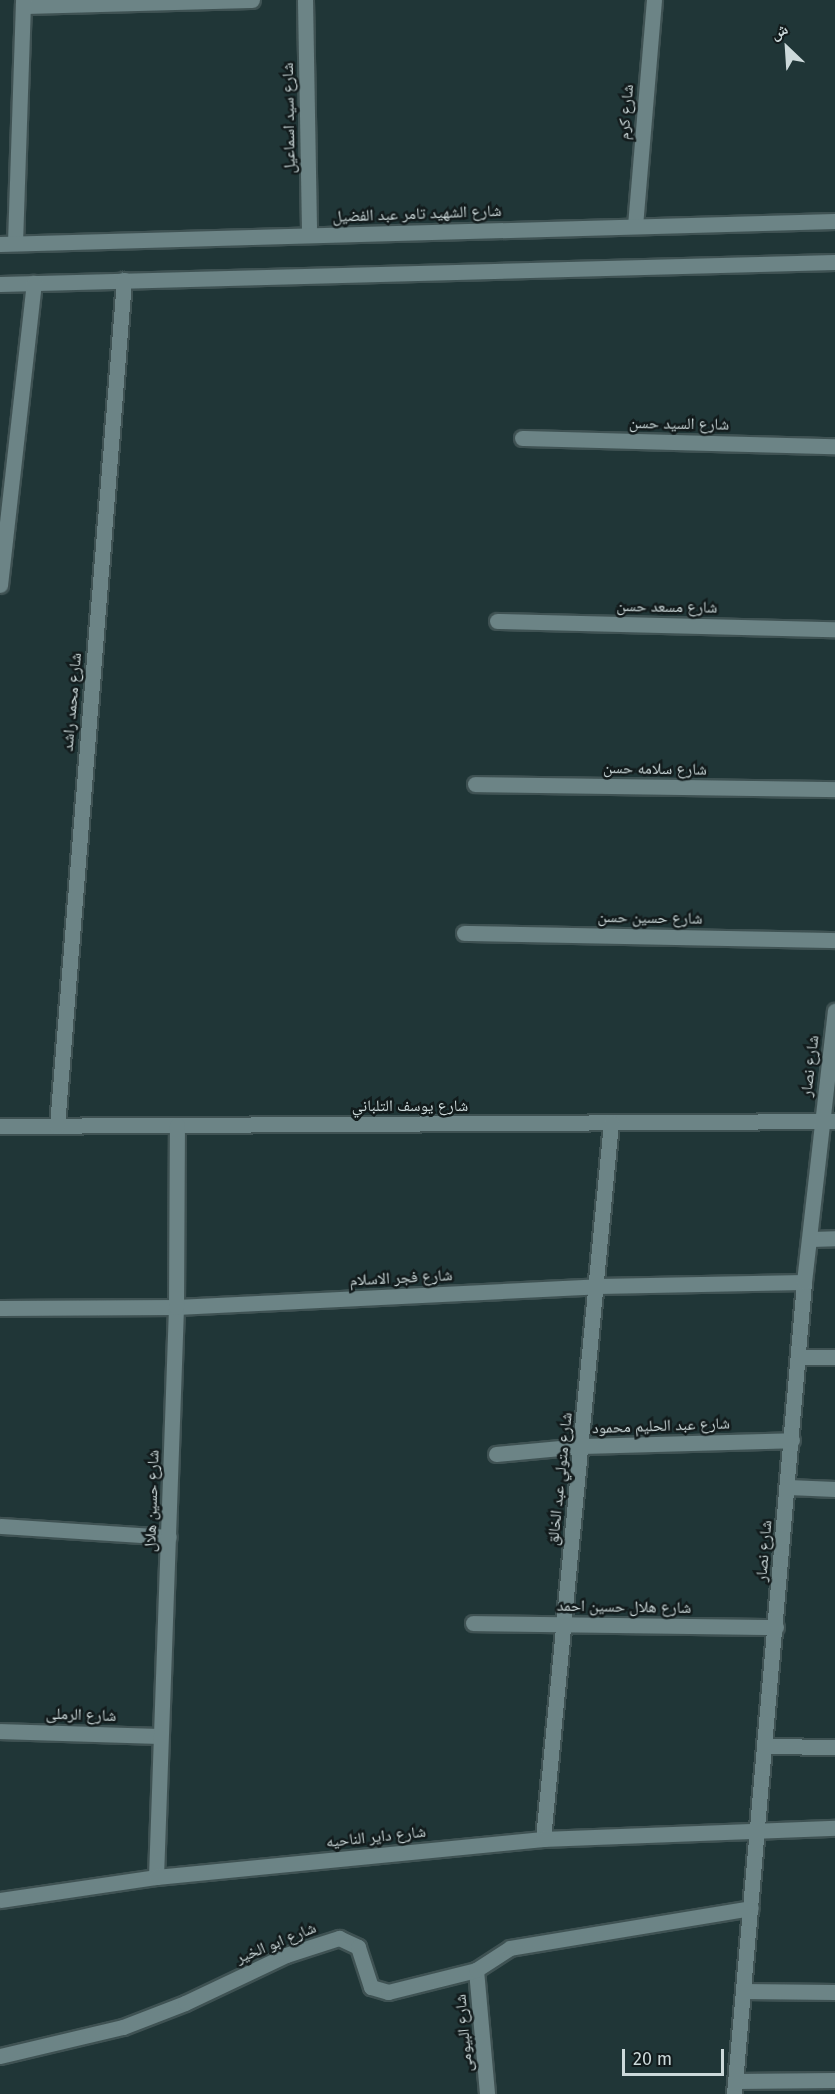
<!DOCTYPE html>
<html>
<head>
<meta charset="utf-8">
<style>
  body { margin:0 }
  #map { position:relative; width:835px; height:2094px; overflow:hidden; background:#203637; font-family:"Fira Sans","Noto Naskh Arabic",sans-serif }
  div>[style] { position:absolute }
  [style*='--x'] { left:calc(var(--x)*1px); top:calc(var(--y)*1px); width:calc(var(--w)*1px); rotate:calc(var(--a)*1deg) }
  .roads { filter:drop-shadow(2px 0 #3f5253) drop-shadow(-2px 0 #3f5253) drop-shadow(0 2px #3f5253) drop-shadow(0 -2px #3f5253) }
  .minor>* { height:15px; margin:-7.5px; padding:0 7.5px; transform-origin:7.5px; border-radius:7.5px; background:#6c8486 }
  span { translate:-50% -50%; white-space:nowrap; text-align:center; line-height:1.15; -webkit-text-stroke:5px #121b1c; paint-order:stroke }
  .street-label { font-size:16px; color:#ccd9da }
  .north { position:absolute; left:757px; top:18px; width:60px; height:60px; -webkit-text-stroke:4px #121b1c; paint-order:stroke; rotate:335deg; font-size:16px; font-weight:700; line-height:24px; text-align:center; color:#ccd9da }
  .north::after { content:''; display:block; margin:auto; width:21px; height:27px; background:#ccd9da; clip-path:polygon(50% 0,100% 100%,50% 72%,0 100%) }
  .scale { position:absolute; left:622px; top:2049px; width:102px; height:27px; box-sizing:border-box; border:3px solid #ccd9da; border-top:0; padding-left:8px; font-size:18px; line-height:21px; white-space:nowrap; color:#ccd9da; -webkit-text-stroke:4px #121b1c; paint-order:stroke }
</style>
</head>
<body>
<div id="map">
  <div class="roads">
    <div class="minor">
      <div style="--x:305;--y:0;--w:235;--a:89"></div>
      <div style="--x:23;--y:6;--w:229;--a:-1.5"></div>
      <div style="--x:635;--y:226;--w:227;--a:-85.2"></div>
      <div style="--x:15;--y:243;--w:243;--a:-88.1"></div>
      <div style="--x:0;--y:244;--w:835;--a:-1.58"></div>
      <div style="--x:0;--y:284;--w:835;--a:-1.51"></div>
      <div style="--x:522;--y:438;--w:313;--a:1.5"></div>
      <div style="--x:0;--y:585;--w:304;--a:-83.6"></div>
      <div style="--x:497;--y:621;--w:338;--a:1.4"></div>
      <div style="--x:475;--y:784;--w:360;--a:0.8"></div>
      <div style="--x:464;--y:933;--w:371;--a:1.1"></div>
      <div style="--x:0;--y:1126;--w:835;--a:-0.34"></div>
      <div style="--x:57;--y:1126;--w:849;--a:-85.47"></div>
      <div style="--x:811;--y:1239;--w:24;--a:-2"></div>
      <div style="--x:0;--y:1308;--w:176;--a:-0.3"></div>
      <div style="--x:176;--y:1307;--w:423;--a:-2.8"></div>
      <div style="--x:598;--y:1286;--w:206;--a:-1.1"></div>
      <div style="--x:800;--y:1357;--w:35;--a:0"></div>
      <div style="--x:496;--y:1454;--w:86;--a:-5.3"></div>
      <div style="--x:582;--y:1446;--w:210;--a:-1.6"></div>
      <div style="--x:788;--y:1487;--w:47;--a:2.4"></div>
      <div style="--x:0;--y:1526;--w:169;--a:3.7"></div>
      <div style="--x:473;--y:1623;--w:303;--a:0.8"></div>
      <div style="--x:0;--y:1731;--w:160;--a:1.8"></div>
      <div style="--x:765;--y:1746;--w:70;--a:0.8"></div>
      <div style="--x:543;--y:1839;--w:720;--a:-84.58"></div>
      <div style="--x:156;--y:1877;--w:570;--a:-87.99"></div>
      <div style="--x:176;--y:1307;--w:182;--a:-89.7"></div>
      <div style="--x:0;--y:1900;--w:158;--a:-8.4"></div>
      <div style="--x:156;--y:1877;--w:389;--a:-5.6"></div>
      <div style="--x:543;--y:1839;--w:292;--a:-2.2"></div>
      <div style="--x:476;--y:1970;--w:124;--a:84.9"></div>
      <div style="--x:743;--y:1991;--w:92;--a:0.6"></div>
      <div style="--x:0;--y:2056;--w:126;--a:-13.3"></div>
      <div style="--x:123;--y:2027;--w:66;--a:-21.2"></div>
      <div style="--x:185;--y:2003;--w:112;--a:-25.4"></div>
      <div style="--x:286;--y:1955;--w:56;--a:-17.8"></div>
      <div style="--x:339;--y:1938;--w:21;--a:25"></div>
      <div style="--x:358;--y:1947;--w:42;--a:72"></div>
      <div style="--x:371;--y:1987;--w:18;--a:16"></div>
      <div style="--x:388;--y:1992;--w:91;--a:-14"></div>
      <div style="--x:476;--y:1970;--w:40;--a:-32.9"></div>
      <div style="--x:510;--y:1948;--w:244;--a:-9.4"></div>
      <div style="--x:735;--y:2081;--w:100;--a:-0.6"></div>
      <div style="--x:734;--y:2094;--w:815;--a:-85.07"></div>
      <div style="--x:804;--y:1282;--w:273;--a:-83.5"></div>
    </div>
  </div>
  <div class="street-label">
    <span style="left:626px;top:112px;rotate:-85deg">شارع كرم</span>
    <span style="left:289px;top:118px;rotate:-91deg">شارع سيد اسماعيل</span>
    <span style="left:417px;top:214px;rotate:-2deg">شارع الشهيد تامر عبد الفضيل</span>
    <span style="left:679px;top:424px;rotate:1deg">شارع السيد حسن</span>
    <span style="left:667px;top:607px;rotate:1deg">شارع مسعد حسن</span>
    <span style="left:72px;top:702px;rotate:-85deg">شارع محمد راشد</span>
    <span style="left:655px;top:769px;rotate:1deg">شارع سلامه حسن</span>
    <span style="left:650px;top:918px;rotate:1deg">شارع حسين حسن</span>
    <span style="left:810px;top:1066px;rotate:-83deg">شارع نصار</span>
    <span style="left:410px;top:1106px">شارع يوسف التلباني</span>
    <span style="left:401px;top:1278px;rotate:-3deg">شارع فجر الاسلام</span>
    <span style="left:661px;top:1426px;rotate:-2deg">شارع عبد الحليم محمود</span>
    <span style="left:560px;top:1479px;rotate:-84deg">شارع متولي عبد الخالق</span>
    <span style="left:152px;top:1501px;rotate:-88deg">شارع حسين هلال</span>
    <span style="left:764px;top:1551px;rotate:-85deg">شارع نصار</span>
    <span style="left:624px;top:1607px;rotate:1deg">شارع هلال حسين احمد</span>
    <span style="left:81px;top:1715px;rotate:2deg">شارع الرملى</span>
    <span style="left:376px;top:1837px;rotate:-6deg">شارع داير الناحيه</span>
    <span style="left:276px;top:1943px;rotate:-22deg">شارع ابو الخير</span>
    <span style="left:464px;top:2033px;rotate:-95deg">شارع البيومى</span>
  </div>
  <div class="north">ش</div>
  <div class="scale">20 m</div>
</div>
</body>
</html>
